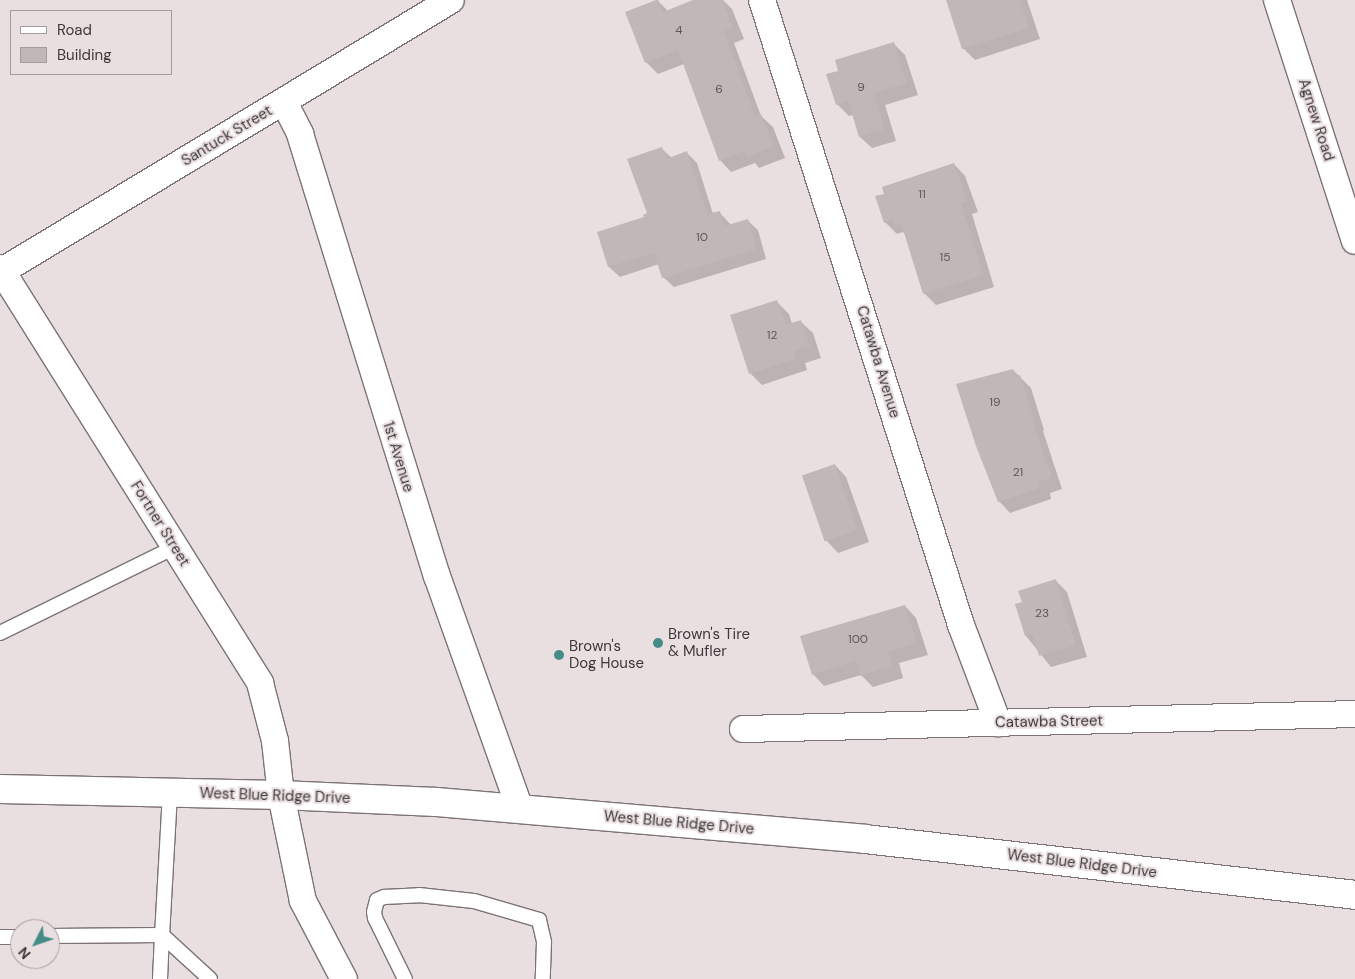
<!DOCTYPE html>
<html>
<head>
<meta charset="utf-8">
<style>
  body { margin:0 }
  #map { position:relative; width:1355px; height:979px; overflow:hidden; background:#eadfe0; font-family:"DM Sans",sans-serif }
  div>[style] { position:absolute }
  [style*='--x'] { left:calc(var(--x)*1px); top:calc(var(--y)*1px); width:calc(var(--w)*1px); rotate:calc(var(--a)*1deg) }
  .shadow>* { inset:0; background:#0003 }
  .building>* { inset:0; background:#c1b6b8; transform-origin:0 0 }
  .roads { filter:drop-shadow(1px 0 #7d7374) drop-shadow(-1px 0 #7d7374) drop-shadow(0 1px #7d7374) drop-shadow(0 -1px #7d7374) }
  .service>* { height:14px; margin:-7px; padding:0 7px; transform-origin:7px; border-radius:7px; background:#fff }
  .minor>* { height:26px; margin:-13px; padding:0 13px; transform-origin:13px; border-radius:13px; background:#fff }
  .secondary>* { height:28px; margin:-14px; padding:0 14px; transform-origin:14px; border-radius:14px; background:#fff }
  .dots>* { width:14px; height:14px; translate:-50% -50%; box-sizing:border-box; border:2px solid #eadfe0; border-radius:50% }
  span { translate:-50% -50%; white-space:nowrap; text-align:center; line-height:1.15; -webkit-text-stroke:4px #eadfe0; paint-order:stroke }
  .number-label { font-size:12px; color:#5d5859 }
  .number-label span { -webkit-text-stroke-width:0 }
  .street-label { font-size:15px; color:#3c3839 }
  .poi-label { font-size:15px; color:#3c3839 }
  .left { translate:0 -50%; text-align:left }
  .legend { position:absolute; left:10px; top:10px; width:162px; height:65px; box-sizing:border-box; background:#eadfe0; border:1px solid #a49c9d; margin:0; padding:6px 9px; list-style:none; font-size:15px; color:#3c3839 }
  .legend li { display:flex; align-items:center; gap:10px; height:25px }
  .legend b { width:25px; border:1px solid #a49c9d }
  .north { position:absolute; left:10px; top:919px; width:50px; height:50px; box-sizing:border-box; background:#eadfe0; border:1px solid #a49c9d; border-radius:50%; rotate:229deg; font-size:14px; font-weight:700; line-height:20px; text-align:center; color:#3c3839 }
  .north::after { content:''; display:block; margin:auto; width:18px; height:22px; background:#458c87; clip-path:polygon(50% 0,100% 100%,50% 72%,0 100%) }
</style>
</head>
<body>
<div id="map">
  <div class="shadow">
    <div style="clip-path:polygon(697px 0,723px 0,732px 9px,744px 39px,734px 43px,761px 116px,773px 127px,785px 158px,759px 168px,755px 163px,731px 172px,720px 160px,684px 64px,658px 74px,646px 62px,658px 1px,668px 11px)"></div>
    <div style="clip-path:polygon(949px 0,1027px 0,1040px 39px,975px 60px,963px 48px)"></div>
    <div style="clip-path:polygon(894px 44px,905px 55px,918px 95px,885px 105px,896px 141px,872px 148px,860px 137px,853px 115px,849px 116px,837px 104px,840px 72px)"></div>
    <div style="clip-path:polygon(662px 149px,672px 158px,687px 153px,697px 163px,713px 214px,719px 212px,731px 225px,747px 220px,758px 230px,766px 259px,674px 287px,663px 277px,659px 264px,620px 277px,609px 267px,598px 233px,645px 218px,648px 214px)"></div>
    <div style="clip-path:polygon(954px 164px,965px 176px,978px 212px,972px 214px,994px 287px,936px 305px,924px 293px,906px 235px,903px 232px,897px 234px,885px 222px,886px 195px)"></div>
    <div style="clip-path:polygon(777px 302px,789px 314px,792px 324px,801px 322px,813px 333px,821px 358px,805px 363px,807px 370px,762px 385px,750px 373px)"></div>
    <div style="clip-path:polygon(1013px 370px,1031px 388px,1044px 430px,1043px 431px,1062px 489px,1050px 493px,1051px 499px,1010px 513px,999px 501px)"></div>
    <div style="clip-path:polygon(835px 465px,846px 477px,869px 542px,838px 553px,827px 541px)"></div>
    <div style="clip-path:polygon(1055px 580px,1067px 592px,1087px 657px,1051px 667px,1026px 636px)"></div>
    <div style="clip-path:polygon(905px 606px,916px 618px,928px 655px,899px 663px,903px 678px,873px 687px,861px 675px,824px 686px,813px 674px)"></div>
  </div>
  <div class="building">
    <div style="clip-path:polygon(656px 0,658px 0,663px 12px,693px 0,722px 0,733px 28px,724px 31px,755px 117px,761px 114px,774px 146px,747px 157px,744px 151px,719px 161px,678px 50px,645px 63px,625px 12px)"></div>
    <div style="clip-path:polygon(946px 0,1020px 0,1029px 28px,962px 49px)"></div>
    <div style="clip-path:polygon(894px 42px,907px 83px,874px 93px,885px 129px,859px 137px,848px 101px,836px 105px,826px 74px,838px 71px,835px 60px)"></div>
    <div style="clip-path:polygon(662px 147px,666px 159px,687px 151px,707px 214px,720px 211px,724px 226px,748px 219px,757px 249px,662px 278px,654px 253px,608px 267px,597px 232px,644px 217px,643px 215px,647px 213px,627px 159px)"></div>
    <div style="clip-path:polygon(954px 163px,967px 201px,961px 203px,984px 275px,923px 294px,901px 223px,895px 225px,893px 220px,884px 223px,875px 196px,884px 194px,882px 187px)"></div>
    <div style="clip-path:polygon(777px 300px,786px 325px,801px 320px,810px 347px,794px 351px,796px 359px,749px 374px,730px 315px)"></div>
    <div style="clip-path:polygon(1013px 369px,1016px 376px,1020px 375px,1034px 419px,1032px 419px,1052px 477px,1039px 482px,1040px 488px,998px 502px,976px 446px,956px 384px)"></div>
    <div style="left:835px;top:464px;width:70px;height:35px;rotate:71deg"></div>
    <div style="clip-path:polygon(1056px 579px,1076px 645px,1039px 656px,1032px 634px,1025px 636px,1015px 604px,1022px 602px,1018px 591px)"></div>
    <div style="clip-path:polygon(905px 605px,917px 643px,888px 652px,892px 666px,860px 676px,856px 661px,812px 675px,800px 636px)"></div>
  </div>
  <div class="roads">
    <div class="service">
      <div style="--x:0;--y:633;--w:195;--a:-26.2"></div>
      <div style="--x:170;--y:793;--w:142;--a:93.2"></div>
      <div style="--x:162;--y:935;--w:65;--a:42.5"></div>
      <div style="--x:50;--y:936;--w:112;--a:-0.5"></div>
      <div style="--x:162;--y:935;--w:44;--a:92.6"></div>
      <div style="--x:0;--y:937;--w:20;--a:0"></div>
      <div style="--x:405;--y:979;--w:68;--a:-116.2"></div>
      <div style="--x:375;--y:918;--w:6;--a:-99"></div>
      <div style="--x:374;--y:912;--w:12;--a:-76"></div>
      <div style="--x:377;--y:900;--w:8;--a:-23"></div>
      <div style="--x:384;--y:897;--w:35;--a:-3"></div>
      <div style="--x:419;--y:895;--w:55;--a:6.2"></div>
      <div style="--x:474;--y:901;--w:68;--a:16.3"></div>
      <div style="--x:539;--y:920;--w:23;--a:77"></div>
      <div style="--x:544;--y:942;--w:37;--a:92"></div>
    </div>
    <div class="minor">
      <div style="--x:762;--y:0;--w:656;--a:72.34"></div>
      <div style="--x:961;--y:625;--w:105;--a:69.3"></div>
      <div style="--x:1277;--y:0;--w:253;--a:72.1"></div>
      <div style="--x:284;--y:102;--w:36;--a:63"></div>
      <div style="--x:300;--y:134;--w:463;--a:72.8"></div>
      <div style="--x:437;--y:576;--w:247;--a:70.4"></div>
      <div style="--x:0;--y:268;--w:490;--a:57.9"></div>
      <div style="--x:260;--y:683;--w:60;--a:75.5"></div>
      <div style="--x:275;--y:741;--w:54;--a:83.7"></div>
      <div style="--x:281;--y:795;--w:108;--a:78.3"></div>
      <div style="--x:303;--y:901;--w:88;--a:62.3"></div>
      <div style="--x:2;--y:271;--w:524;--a:-31.11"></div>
      <div style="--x:743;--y:729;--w:612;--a:-1.4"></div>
    </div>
    <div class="secondary">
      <div style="--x:0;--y:789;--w:281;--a:1.2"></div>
      <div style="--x:281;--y:795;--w:155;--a:2.6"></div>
      <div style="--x:436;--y:802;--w:431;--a:4.9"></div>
      <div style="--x:865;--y:839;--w:493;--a:6.5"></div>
    </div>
  </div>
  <div class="dots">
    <div style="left:658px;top:643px;background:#458c87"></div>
    <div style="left:559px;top:655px;background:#458c87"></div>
  </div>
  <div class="number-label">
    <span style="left:679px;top:31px">4</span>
    <span style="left:861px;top:88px">9</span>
    <span style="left:719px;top:90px">6</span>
    <span style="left:922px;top:195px">11</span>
    <span style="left:702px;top:238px">10</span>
    <span style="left:945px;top:258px">15</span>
    <span style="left:772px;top:336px">12</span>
    <span style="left:995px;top:403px">19</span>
    <span style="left:1018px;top:473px">21</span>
    <span style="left:1042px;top:614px">23</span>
    <span style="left:858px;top:640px">100</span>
  </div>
  <div class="street-label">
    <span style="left:1316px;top:120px;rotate:72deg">Agnew Road</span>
    <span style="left:227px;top:136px;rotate:-31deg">Santuck Street</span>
    <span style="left:878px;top:362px;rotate:73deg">Catawba Avenue</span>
    <span style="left:398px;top:457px;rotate:73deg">1st Avenue</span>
    <span style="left:160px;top:524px;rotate:58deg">Fortner Street</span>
    <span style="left:1049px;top:722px;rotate:-1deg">Catawba Street</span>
    <span style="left:275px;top:796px;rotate:2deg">West Blue Ridge Drive</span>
    <span style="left:679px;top:823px;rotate:5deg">West Blue Ridge Drive</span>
    <span style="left:1082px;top:864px;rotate:7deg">West Blue Ridge Drive</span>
  </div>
  <div class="poi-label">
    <span class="left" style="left:668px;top:643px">Brown's Tire<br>&amp; Mufler</span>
    <span class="left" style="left:569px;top:655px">Brown's<br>Dog House</span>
  </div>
  <ul class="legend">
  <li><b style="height:6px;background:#fff"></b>Road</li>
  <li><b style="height:14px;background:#c1b6b8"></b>Building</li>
  </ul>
  <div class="north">N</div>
</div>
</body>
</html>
